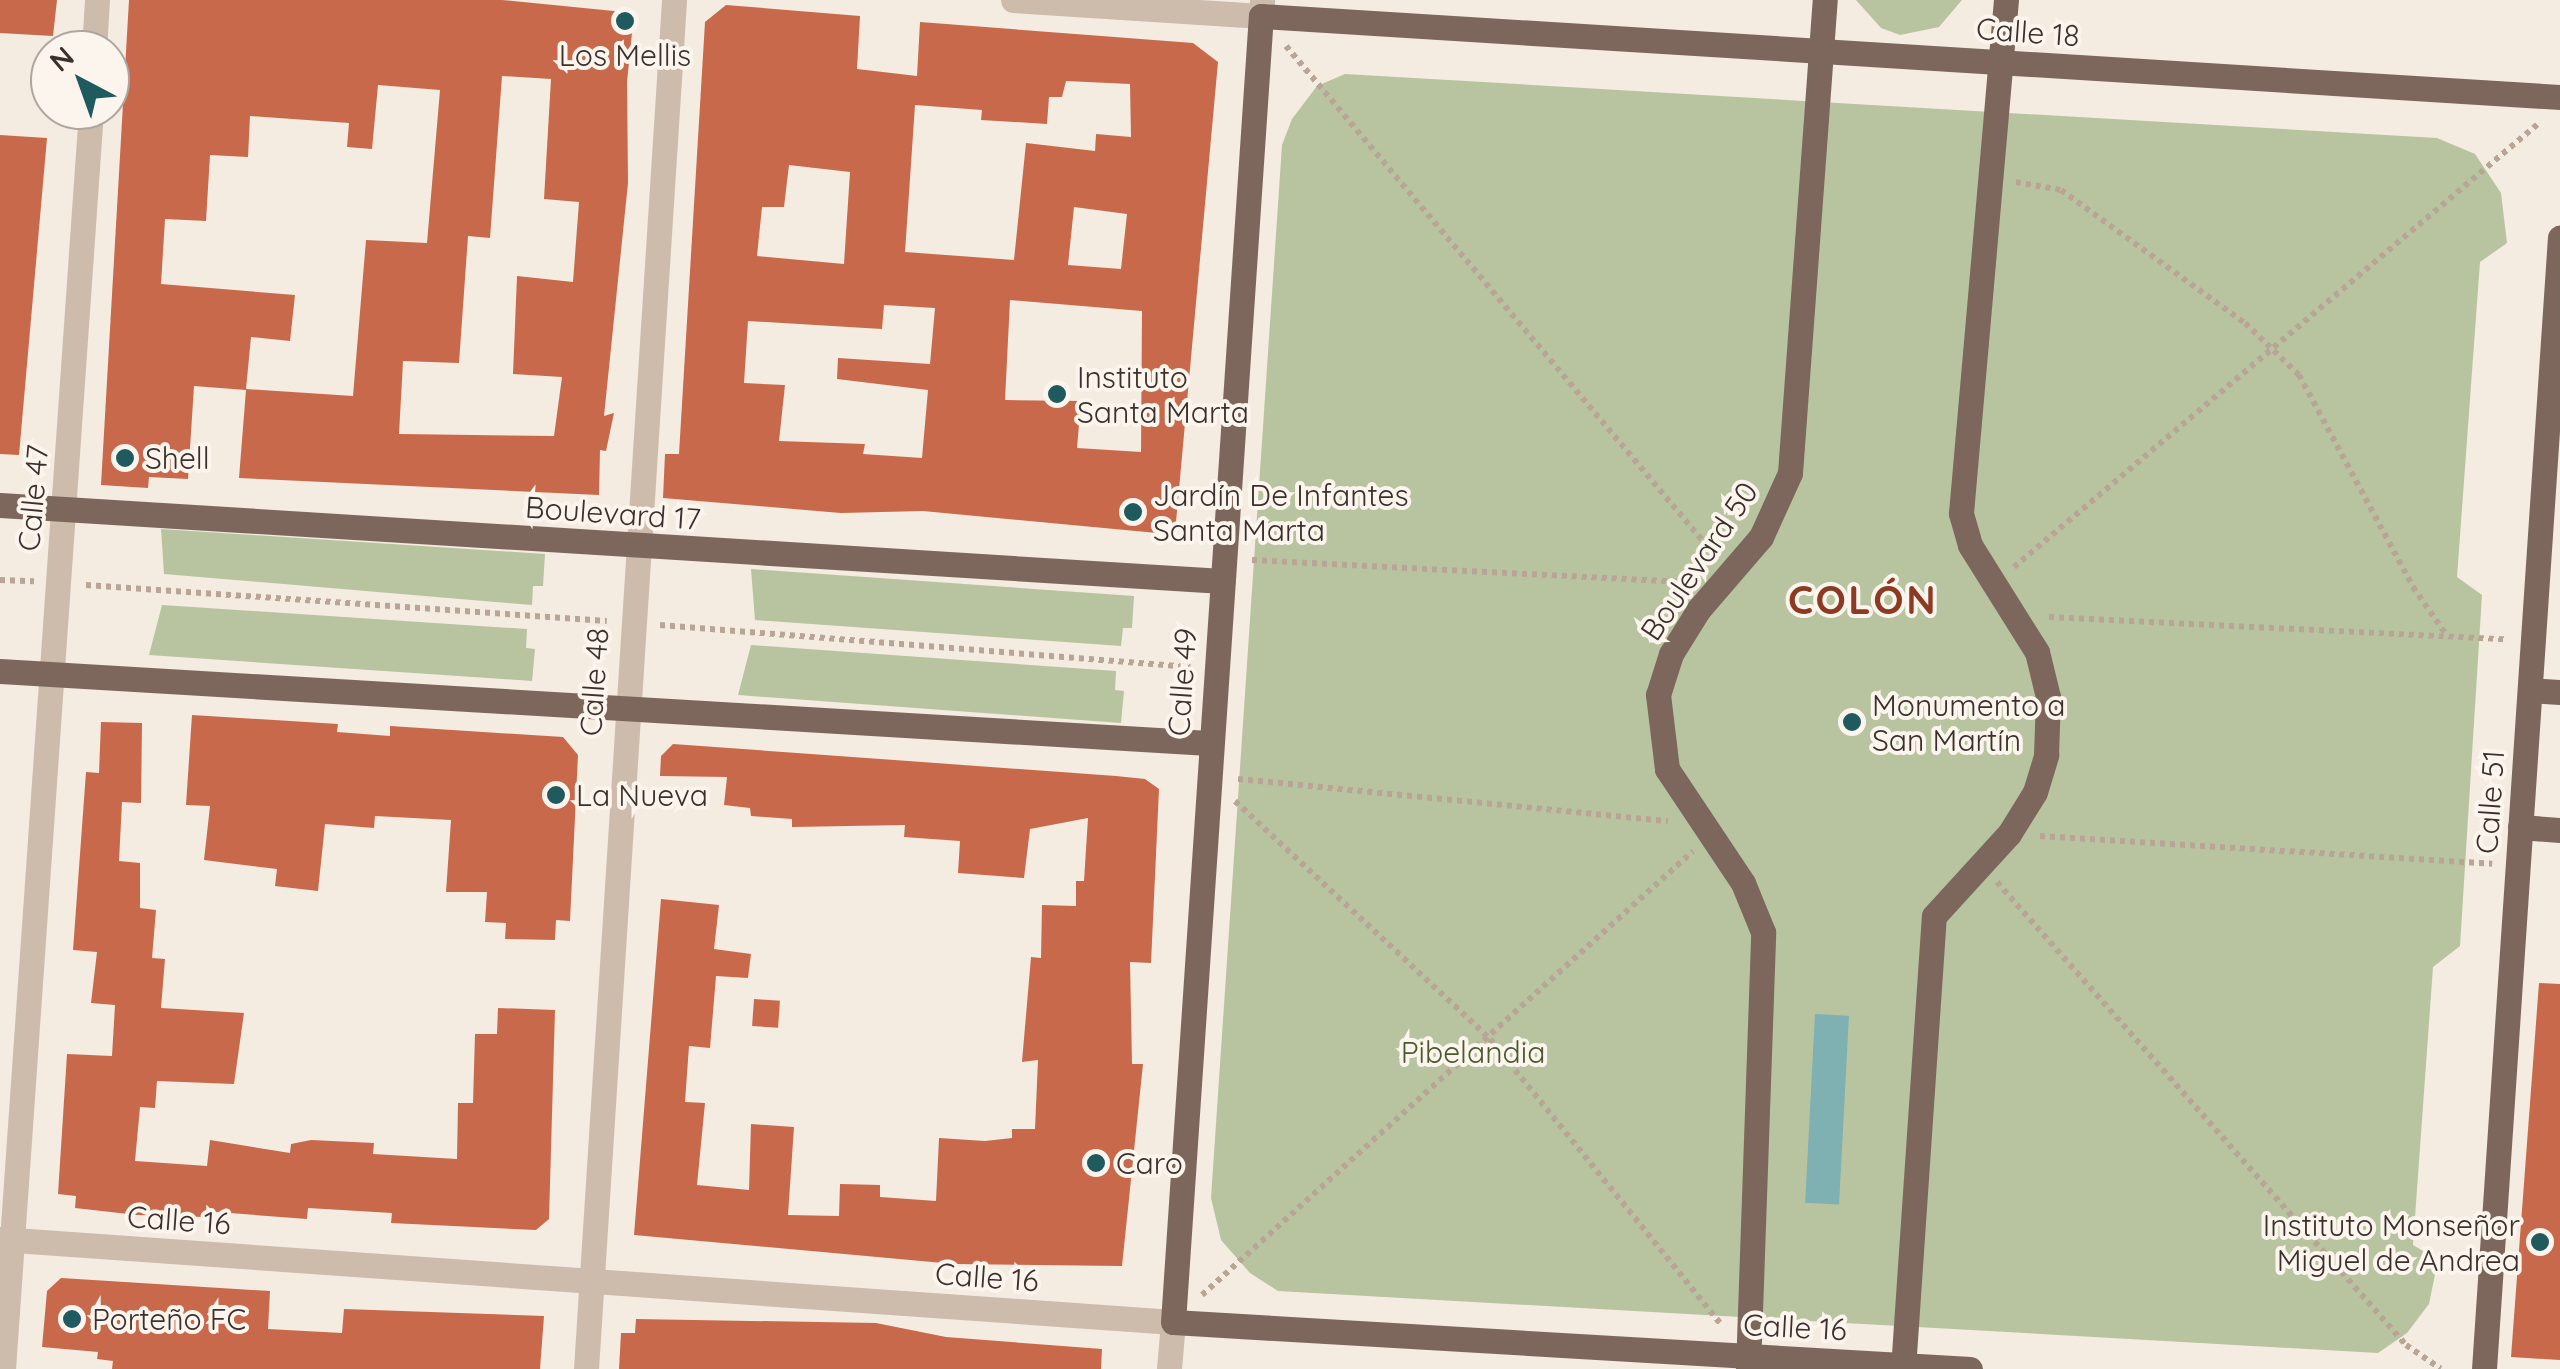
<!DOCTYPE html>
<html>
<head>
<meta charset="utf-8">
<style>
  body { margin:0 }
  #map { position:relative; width:2560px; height:1369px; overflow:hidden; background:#f4ebe1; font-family:Quicksand,sans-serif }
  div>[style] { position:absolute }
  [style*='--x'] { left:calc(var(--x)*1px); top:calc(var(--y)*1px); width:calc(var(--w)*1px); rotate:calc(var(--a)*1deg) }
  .green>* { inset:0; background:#b8c4a0 }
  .water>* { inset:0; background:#7fb0b2; transform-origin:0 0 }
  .building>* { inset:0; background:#c8694b; transform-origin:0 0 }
  .path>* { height:6px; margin-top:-3px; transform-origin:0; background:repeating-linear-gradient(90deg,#b9a596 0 5px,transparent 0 10px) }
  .minor>* { height:25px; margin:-12.5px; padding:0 12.5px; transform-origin:12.5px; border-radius:12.5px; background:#cdbbac }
  .major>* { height:25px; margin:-12.5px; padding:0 12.5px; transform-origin:12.5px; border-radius:12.5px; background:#7d675c }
  .dots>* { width:28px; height:28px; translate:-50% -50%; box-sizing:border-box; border:5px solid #fbf5ee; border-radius:50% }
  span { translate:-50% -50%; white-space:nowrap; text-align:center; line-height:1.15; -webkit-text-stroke:8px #fbf5ee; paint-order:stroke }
  .street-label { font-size:30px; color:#3b302b }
  .poi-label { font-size:30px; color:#3b302b }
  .left { translate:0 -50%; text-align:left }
  .right { translate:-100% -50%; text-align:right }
  .park-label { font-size:30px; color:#4a5a2e }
  .district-label { font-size:40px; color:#8c3b22; font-weight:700; letter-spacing:2.5px }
  .north { position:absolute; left:30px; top:30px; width:100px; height:100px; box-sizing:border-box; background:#fbf5ee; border:2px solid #aea6a0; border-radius:50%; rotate:319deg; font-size:28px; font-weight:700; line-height:40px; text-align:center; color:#3b302b }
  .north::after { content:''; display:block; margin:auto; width:35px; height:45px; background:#1f5a5e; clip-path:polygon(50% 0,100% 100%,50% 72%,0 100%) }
</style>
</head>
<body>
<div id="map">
  <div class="green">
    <div style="clip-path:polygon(1856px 0,1962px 0,1939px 27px,1900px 35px,1881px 28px)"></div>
    <div style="clip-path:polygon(1345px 74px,2437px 138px,2475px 154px,2501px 193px,2507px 243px,2480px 262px,2457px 577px,2482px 595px,2460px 946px,2433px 967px,2413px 1245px,2438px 1260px,2429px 1304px,2407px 1333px,2378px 1353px,1278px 1291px,1250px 1273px,1221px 1240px,1211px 1198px,1282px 145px,1292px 119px,1317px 86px)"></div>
    <div style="clip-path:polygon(161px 529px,545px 554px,543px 586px,533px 586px,532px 605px,164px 574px)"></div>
    <div style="clip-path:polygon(751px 569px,1134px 596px,1132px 628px,1123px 628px,1121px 646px,755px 620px)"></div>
    <div style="clip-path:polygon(162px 605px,527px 629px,526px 648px,535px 649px,532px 681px,149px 655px)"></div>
    <div style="clip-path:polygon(751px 645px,1116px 671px,1115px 690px,1124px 691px,1121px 723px,738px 695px)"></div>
  </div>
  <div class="water">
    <div style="left:1815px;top:1014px;width:34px;height:189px;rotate:3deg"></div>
  </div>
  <div class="building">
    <div style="clip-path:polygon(0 0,57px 0,53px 36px,0 33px)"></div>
    <div style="clip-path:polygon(evenodd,129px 0,502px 0,634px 13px,627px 82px,628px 183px,604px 416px,614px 413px,606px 451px,600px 450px,599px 495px,239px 478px,246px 390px,194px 386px,188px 479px,149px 477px,148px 488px,101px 485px,129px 0,502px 76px,551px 79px,544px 199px,579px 202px,573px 282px,517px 276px,513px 374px,562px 377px,554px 436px,399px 434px,403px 361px,459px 363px,468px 236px,490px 238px,502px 76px,129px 0,378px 85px,440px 90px,427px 243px,366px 240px,353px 396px,246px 389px,251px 337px,290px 341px,295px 295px,161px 284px,165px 219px,206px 221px,210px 155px,248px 157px,250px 116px,349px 123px,347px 147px,372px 149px,378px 85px)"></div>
    <div style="clip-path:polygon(evenodd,726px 5px,860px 16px,857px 69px,917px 76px,920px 22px,1193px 43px,1218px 62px,1176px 522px,1157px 533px,923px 511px,841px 513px,663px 498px,665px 454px,679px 454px,705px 22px,726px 5px,1066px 81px,1130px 84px,1131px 137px,1096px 134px,1095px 151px,1026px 143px,1014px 260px,905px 252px,915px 105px,982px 110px,981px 120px,1047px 124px,1049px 97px,1062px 97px,1066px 81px,726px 5px,789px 165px,850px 172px,844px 264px,757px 256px,762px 207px,784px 207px,789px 165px,726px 5px,1074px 207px,1127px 214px,1121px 269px,1068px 265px,1074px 207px,726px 5px,1010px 300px,1142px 311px,1141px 452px,1077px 448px,1081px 401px,1005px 400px,1010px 300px,726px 5px,884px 305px,935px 308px,930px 364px,838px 358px,837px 379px,928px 390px,922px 458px,863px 454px,865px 444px,779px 441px,785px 385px,744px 383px,748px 321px,882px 329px,884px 305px)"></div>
    <div style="clip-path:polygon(0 135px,47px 138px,19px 455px,0 454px)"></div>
    <div style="clip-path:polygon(192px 715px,338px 724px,337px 732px,390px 736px,390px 726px,563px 737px,578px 755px,570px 921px,556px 920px,555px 940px,505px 939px,506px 923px,485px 922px,487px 892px,446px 892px,451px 820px,375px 816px,374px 828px,325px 824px,318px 891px,275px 886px,277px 869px,204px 860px,210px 806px,186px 805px)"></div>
    <div style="clip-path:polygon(101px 722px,142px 723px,141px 803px,122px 802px,119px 861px,140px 863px,140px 908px,156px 910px,152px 958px,165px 959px,161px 1008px,244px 1013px,234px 1084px,157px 1081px,155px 1108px,140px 1107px,135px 1161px,207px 1166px,210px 1140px,290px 1153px,291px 1144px,311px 1140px,374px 1143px,373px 1154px,457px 1159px,458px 1103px,473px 1103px,475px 1034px,497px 1034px,498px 1008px,555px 1010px,549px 1219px,536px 1230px,391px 1223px,392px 1213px,308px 1208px,307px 1219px,204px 1211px,203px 1217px,137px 1215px,75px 1208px,76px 1196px,58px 1194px,67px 1054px,112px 1056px,115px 1005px,91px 1003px,97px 952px,73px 950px,86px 772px,99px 773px)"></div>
    <div style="clip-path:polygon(673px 744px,1116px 776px,1145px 779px,1159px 789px,1151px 963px,1130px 962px,1132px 1064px,1143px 1064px,1122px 1266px,954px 1264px,634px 1235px,661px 899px,719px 905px,714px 949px,751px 954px,748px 978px,716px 976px,710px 1048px,689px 1046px,685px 1102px,705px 1103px,697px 1185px,749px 1190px,751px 1124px,794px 1127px,788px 1215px,839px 1216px,840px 1184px,880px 1185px,880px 1197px,936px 1201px,939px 1138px,985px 1141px,1012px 1138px,1012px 1129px,1035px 1129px,1038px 1060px,1022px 1062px,1031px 957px,1041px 958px,1042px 905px,1076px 906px,1076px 881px,1084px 881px,1088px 818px,1030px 829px,1024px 878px,958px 873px,960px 841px,904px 837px,905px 825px,792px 827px,792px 819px,751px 816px,750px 808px,724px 805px,727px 777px,660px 776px,661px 756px)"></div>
    <div style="clip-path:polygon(2539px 983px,2560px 984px,2560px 1360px,2511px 1357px)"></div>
    <div style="left:754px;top:999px;width:26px;height:27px;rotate:4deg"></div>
    <div style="clip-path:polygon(61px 1278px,270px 1291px,268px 1329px,342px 1333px,344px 1309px,544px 1316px,540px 1369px,112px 1369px,113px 1361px,97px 1359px,98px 1352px,42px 1347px,47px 1291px)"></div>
    <div style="clip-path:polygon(636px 1319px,876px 1323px,946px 1337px,1102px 1349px,1101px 1369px,619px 1369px,621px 1333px,635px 1333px)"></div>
  </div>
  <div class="path">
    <div style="--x:1286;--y:46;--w:663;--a:49.9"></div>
    <div style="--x:2016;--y:182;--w:46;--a:10.1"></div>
    <div style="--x:2061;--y:190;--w:227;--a:35.9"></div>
    <div style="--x:2245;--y:323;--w:75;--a:43.9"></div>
    <div style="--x:2299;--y:375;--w:241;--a:61.7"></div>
    <div style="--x:2413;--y:587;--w:60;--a:55.2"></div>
    <div style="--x:1252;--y:560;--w:433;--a:2.9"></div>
    <div style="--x:2014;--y:567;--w:688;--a:-40.22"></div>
    <div style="--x:0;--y:580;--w:34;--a:2"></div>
    <div style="--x:86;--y:585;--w:522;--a:3.95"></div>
    <div style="--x:2049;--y:617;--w:458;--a:2.8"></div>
    <div style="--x:660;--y:625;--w:532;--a:4.53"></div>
    <div style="--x:1238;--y:779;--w:432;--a:5.6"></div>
    <div style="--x:1235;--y:801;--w:349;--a:43"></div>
    <div style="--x:1490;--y:1039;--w:368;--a:51"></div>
    <div style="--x:2040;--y:836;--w:453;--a:3.5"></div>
    <div style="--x:1997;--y:882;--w:618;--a:48.54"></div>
    <div style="--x:2406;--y:1345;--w:42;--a:34.4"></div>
    <div style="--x:1202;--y:1295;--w:662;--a:-42.12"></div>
  </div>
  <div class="minor">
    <div style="--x:1013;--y:0;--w:249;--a:3.7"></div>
    <div style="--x:1261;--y:16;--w:16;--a:-86"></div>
    <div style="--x:94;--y:50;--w:50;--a:-86.6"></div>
    <div style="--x:0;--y:1239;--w:1176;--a:4.05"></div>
    <div style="--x:1173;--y:1322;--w:47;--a:94.9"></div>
    <div style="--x:3;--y:1369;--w:1262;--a:-86"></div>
    <div style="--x:586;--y:1369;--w:1372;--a:-86.32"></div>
  </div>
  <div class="major">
    <div style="--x:0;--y:505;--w:1225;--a:3.56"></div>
    <div style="--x:0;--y:671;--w:1211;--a:3.41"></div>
    <div style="--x:2530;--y:690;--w:30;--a:4"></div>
    <div style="--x:2520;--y:827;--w:40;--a:4.3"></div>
    <div style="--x:1748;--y:1369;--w:437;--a:-88"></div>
    <div style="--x:1763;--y:932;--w:53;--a:-112.2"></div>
    <div style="--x:1743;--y:883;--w:137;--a:-123.7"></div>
    <div style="--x:1667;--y:769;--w:75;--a:-96.9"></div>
    <div style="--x:1658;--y:695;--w:43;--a:-72.4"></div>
    <div style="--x:1671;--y:654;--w:53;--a:-58.1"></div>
    <div style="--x:1699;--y:609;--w:95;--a:-49.3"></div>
    <div style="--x:1761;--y:537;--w:70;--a:-65.6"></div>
    <div style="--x:1790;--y:473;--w:474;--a:-85.8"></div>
    <div style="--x:1903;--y:1369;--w:454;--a:-86.1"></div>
    <div style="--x:1934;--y:916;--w:111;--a:-47.6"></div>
    <div style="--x:2009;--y:834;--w:49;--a:-58.2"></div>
    <div style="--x:2035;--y:792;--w:39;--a:-73"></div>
    <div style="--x:2046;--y:755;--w:58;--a:-88"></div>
    <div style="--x:2048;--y:697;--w:46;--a:-103.7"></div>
    <div style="--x:2037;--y:652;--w:126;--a:-122.1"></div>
    <div style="--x:1970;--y:545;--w:33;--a:-106"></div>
    <div style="--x:1961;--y:513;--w:515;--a:-84.99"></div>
    <div style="--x:1970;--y:1369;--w:798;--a:-176.63"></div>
    <div style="--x:1173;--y:1322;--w:1309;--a:-86.15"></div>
    <div style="--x:1261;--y:16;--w:1302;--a:3.57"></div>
    <div style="--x:2484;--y:1369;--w:1134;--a:-86.16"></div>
  </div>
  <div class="dots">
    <div style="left:625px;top:21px;background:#1f5a5e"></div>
    <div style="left:1057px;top:394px;background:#1f5a5e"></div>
    <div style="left:125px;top:458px;background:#1f5a5e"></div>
    <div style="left:1133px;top:512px;background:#1f5a5e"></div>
    <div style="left:1852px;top:722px;background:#1f5a5e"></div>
    <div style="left:556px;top:795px;background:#1f5a5e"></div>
    <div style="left:1096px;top:1163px;background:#1f5a5e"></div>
    <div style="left:2540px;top:1242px;background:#1f5a5e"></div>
    <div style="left:72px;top:1319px;background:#1f5a5e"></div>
  </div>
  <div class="street-label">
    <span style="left:2028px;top:32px;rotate:4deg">Calle 18</span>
    <span style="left:33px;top:498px;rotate:-85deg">Calle 47</span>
    <span style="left:613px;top:513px;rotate:4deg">Boulevard 17</span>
    <span style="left:1699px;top:561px;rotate:-56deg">Boulevard 50</span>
    <span style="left:594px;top:682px;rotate:-86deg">Calle 48</span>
    <span style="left:1182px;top:682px;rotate:-86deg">Calle 49</span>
    <span style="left:2490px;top:802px;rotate:-86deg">Calle 51</span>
    <span style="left:179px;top:1220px;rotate:4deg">Calle 16</span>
    <span style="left:987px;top:1277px;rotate:4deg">Calle 16</span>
    <span style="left:1795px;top:1327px;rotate:3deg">Calle 16</span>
  </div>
  <div class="poi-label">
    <span style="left:625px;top:55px">Los Mellis</span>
    <span class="left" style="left:1077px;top:394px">Instituto<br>Santa Marta</span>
    <span class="left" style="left:145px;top:458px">Shell</span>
    <span class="left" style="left:1153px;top:512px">Jardín De Infantes<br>Santa Marta</span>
    <span class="left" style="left:1872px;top:722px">Monumento a<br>San Martín</span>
    <span class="left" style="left:576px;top:795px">La Nueva</span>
    <span class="left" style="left:1116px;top:1163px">Caro</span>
    <span class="right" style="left:2520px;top:1242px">Instituto Monseñor<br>Miguel de Andrea</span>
    <span class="left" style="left:92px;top:1319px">Porteño FC</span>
  </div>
  <div class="park-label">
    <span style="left:1473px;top:1052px">Pibelandia</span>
  </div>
  <div class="district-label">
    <span style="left:1863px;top:599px">COLÓN</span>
  </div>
  <div class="north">N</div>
</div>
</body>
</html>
